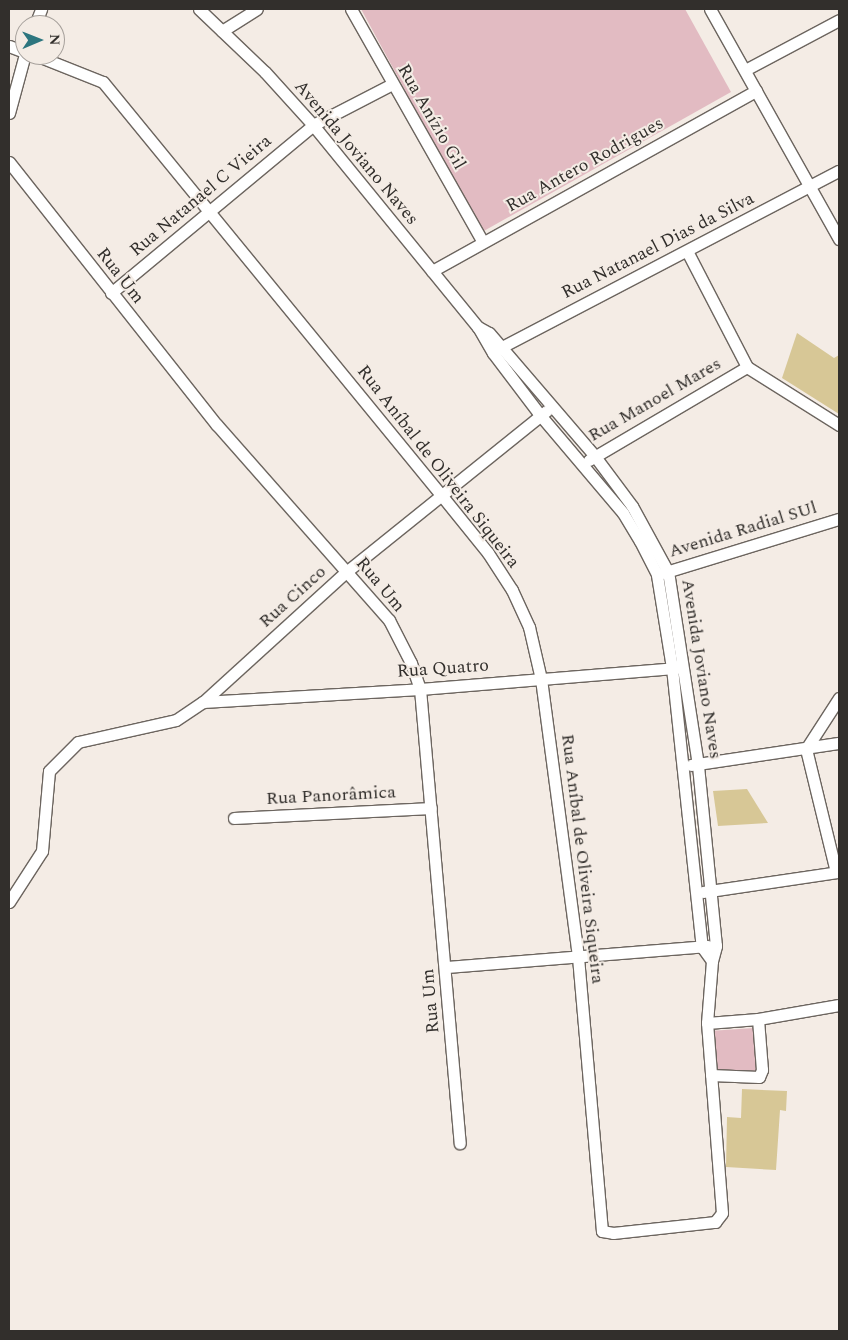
<!DOCTYPE html>
<html>
<head>
<meta charset="utf-8">
<style>
  body { margin:0 }
  #map { position:relative; width:848px; height:1340px; overflow:hidden; background:#f4ece5; font-family:Spectral,serif }
  div>[style] { position:absolute }
  [style*='--x'] { left:calc(var(--x)*1px); top:calc(var(--y)*1px); width:calc(var(--w)*1px); rotate:calc(var(--a)*1deg) }
  .green>* { inset:0; background:#e2bbc2; transform-origin:0 0 }
  .building>* { inset:0; background:#d7c796 }
  .roads { filter:drop-shadow(1px 0 #6c655f) drop-shadow(-1px 0 #6c655f) drop-shadow(0 1px #6c655f) drop-shadow(0 -1px #6c655f) }
  .street>* { height:11px; margin:-5.5px; padding:0 5.5px; transform-origin:5.5px; border-radius:5.5px; background:#fff }
  span { translate:-50% -50%; white-space:nowrap; text-align:center; line-height:1.15; -webkit-text-stroke:4px #f4ece5; paint-order:stroke }
  .street-label { font-size:18px; color:#322f2c }
  .frame { position:absolute; inset:0; border:10px solid #322f2c; pointer-events:none }
  .north { position:absolute; left:15px; top:15px; width:50px; height:50px; box-sizing:border-box; background:#f4ece5; border:1px solid #a6a09b; border-radius:50%; rotate:89deg; font-size:14px; font-weight:700; line-height:20px; text-align:center; color:#322f2c }
  .north::after { content:''; display:block; margin:auto; width:18px; height:22px; background:#2d767f; clip-path:polygon(50% 0,100% 100%,50% 72%,0 100%) }
</style>
</head>
<body>
<div id="map">
  <div class="green">
    <div style="clip-path:polygon(361px 9px,685px 9px,731px 92px,482px 232px)"></div>
    <div style="left:754px;top:1028px;width:45px;height:41px;rotate:86deg"></div>
  </div>
  <div class="building">
    <div style="clip-path:polygon(797px 333px,834px 358px,839px 355px,839px 414px,782px 378px)"></div>
    <div style="clip-path:polygon(747px 789px,768px 823px,718px 826px,713px 791px)"></div>
    <div style="clip-path:polygon(742px 1089px,787px 1091px,786px 1111px,780px 1110px,776px 1170px,726px 1167px,727px 1117px,741px 1118px)"></div>
  </div>
  <div class="roads">
    <div class="street">
      <div style="--x:199;--y:9;--w:91;--a:43.7"></div>
      <div style="--x:265;--y:72;--w:72;--a:47.8"></div>
      <div style="--x:313;--y:125;--w:261;--a:50.8"></div>
      <div style="--x:478;--y:327;--w:30;--a:60"></div>
      <div style="--x:493;--y:353;--w:78;--a:52.8"></div>
      <div style="--x:540;--y:415;--w:128;--a:49.7"></div>
      <div style="--x:623;--y:513;--w:33;--a:59"></div>
      <div style="--x:640;--y:541;--w:38;--a:63"></div>
      <div style="--x:657;--y:575;--w:94;--a:80.8"></div>
      <div style="--x:672;--y:668;--w:281;--a:83.9"></div>
      <div style="--x:702;--y:947;--w:17;--a:54"></div>
      <div style="--x:351;--y:9;--w:266;--a:60.5"></div>
      <div style="--x:710;--y:9;--w:264;--a:60.7"></div>
      <div style="--x:35;--y:25;--w:17;--a:-69"></div>
      <div style="--x:222;--y:31;--w:41;--a:-32.2"></div>
      <div style="--x:9;--y:46;--w:17;--a:21"></div>
      <div style="--x:35;--y:55;--w:73;--a:21.7"></div>
      <div style="--x:103;--y:82;--w:535;--a:50.69"></div>
      <div style="--x:442;--y:496;--w:73;--a:51.1"></div>
      <div style="--x:488;--y:553;--w:44;--a:57"></div>
      <div style="--x:512;--y:590;--w:41;--a:65.3"></div>
      <div style="--x:529;--y:627;--w:53;--a:77"></div>
      <div style="--x:541;--y:679;--w:280;--a:82.4"></div>
      <div style="--x:578;--y:957;--w:275;--a:85"></div>
      <div style="--x:602;--y:1231;--w:11;--a:10"></div>
      <div style="--x:613;--y:1233;--w:103;--a:-6.2"></div>
      <div style="--x:715;--y:1222;--w:11;--a:-52"></div>
      <div style="--x:722;--y:1213;--w:191;--a:-94.5"></div>
      <div style="--x:707;--y:1023;--w:62;--a:-85.4"></div>
      <div style="--x:712;--y:961;--w:16;--a:-75"></div>
      <div style="--x:716;--y:946;--w:182;--a:-95.7"></div>
      <div style="--x:698;--y:765;--w:195;--a:-98.8"></div>
      <div style="--x:668;--y:572;--w:75;--a:-118.6"></div>
      <div style="--x:632;--y:506;--w:64;--a:-126.7"></div>
      <div style="--x:594;--y:455;--w:161;--a:-130.7"></div>
      <div style="--x:489;--y:333;--w:13;--a:-151"></div>
      <div style="--x:745;--y:70;--w:106;--a:-28"></div>
      <div style="--x:9;--y:113;--w:61;--a:-74.8"></div>
      <div style="--x:9;--y:162;--w:335;--a:51.7"></div>
      <div style="--x:217;--y:425;--w:260;--a:48.6"></div>
      <div style="--x:389;--y:620;--w:48;--a:62.9"></div>
      <div style="--x:411;--y:663;--w:28;--a:71"></div>
      <div style="--x:420;--y:689;--w:456;--a:85"></div>
      <div style="--x:688;--y:253;--w:128;--a:62.6"></div>
      <div style="--x:747;--y:367;--w:109;--a:32.2"></div>
      <div style="--x:432;--y:271;--w:371;--a:-29.1"></div>
      <div style="--x:111;--y:293;--w:263;--a:-39.7"></div>
      <div style="--x:313;--y:125;--w:89;--a:-27.4"></div>
      <div style="--x:496;--y:350;--w:387;--a:-27.6"></div>
      <div style="--x:589;--y:460;--w:183;--a:-30.5"></div>
      <div style="--x:663;--y:573;--w:184;--a:-17.1"></div>
      <div style="--x:203;--y:702;--w:217;--a:-3.4"></div>
      <div style="--x:420;--y:689;--w:258;--a:-4.7"></div>
      <div style="--x:691;--y:765;--w:150;--a:-8.5"></div>
      <div style="--x:234;--y:818;--w:197;--a:-2.9"></div>
      <div style="--x:836;--y:872;--w:127;--a:-103.7"></div>
      <div style="--x:806;--y:749;--w:61;--a:-57.1"></div>
      <div style="--x:703;--y:892;--w:137;--a:-8.4"></div>
      <div style="--x:9;--y:902;--w:61;--a:-57.1"></div>
      <div style="--x:42;--y:851;--w:80;--a:-85"></div>
      <div style="--x:49;--y:771;--w:41;--a:-45"></div>
      <div style="--x:78;--y:742;--w:100;--a:-12.7"></div>
      <div style="--x:176;--y:720;--w:32;--a:-34"></div>
      <div style="--x:203;--y:702;--w:193;--a:-42.3"></div>
      <div style="--x:346;--y:572;--w:257;--a:-38.8"></div>
      <div style="--x:446;--y:967;--w:263;--a:-4.6"></div>
      <div style="--x:707;--y:1023;--w:51;--a:-4.5"></div>
      <div style="--x:758;--y:1019;--w:82;--a:-9.8"></div>
      <div style="--x:711;--y:1075;--w:48;--a:2.4"></div>
      <div style="--x:759;--y:1077;--w:8;--a:-67"></div>
      <div style="--x:762;--y:1070;--w:51;--a:-94.5"></div>
    </div>
  </div>
  <div class="street-label">
    <span style="left:431px;top:117px;rotate:60deg">Rua Anízio Gil</span>
    <span style="left:356px;top:153px;rotate:50deg">Avenida Joviano Naves</span>
    <span style="left:585px;top:165px;rotate:-29deg">Rua Antero Rodrigues</span>
    <span style="left:201px;top:196px;rotate:-40deg">Rua Natanael C Vieira</span>
    <span style="left:658px;top:246px;rotate:-27deg">Rua Natanael Dias da Silva</span>
    <span style="left:120px;top:276px;rotate:52deg">Rua Um</span>
    <span style="left:655px;top:400px;rotate:-30deg">Rua Manoel Mares</span>
    <span style="left:438px;top:467px;rotate:52deg">Rua Aníbal de Oliveira Siqueira</span>
    <span style="left:743px;top:530px;rotate:-17deg">Avenida Radial SUl</span>
    <span style="left:380px;top:585px;rotate:50deg">Rua Um</span>
    <span style="left:293px;top:597px;rotate:-42deg">Rua Cinco</span>
    <span style="left:443px;top:669px;rotate:-4deg">Rua Quatro</span>
    <span style="left:701px;top:669px;rotate:81deg">Avenida Joviano Naves</span>
    <span style="left:331px;top:796px;rotate:-3deg">Rua Panorâmica</span>
    <span style="left:582px;top:859px;rotate:83deg">Rua Aníbal de Oliveira Siqueira</span>
    <span style="left:431px;top:1001px;rotate:-95deg">Rua Um</span>
  </div>
  <div class="frame"></div>
  <div class="north">N</div>
</div>
</body>
</html>
